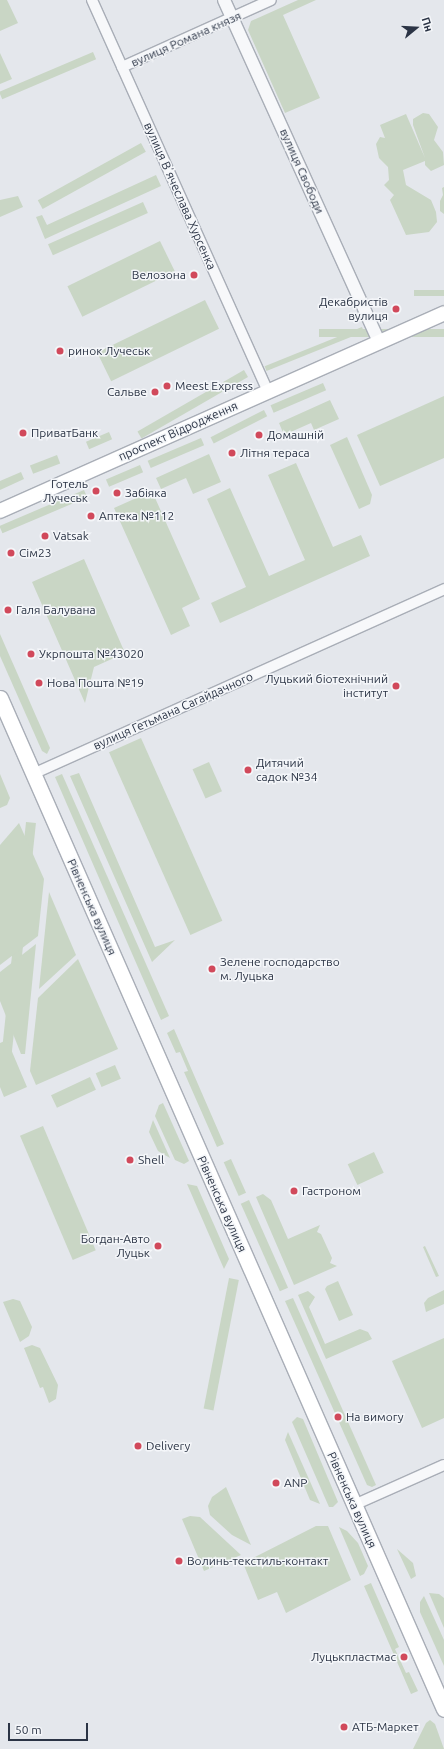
<!DOCTYPE html>
<html>
<head>
<meta charset="utf-8">
<style>
  body { margin:0 }
  #map { position:relative; width:444px; height:1749px; overflow:hidden; background:#e4e7ec; font-family:Ubuntu,sans-serif }
  div>[style] { position:absolute }
  [style*='--x'] { left:calc(var(--x)*1px); top:calc(var(--y)*1px); width:calc(var(--w)*1px); rotate:calc(var(--a)*1deg) }
  .green>* { inset:0; background:#c9d6c5; transform-origin:0 0 }
  .roads { filter:drop-shadow(1px 0 #a9aeb7) drop-shadow(-1px 0 #a9aeb7) drop-shadow(0 1px #a9aeb7) drop-shadow(0 -1px #a9aeb7) }
  .minor>* { height:10px; margin:-5px; padding:0 5px; transform-origin:5px; border-radius:5px; background:#f7f8fa }
  .tertiary>* { height:12px; margin:-6px; padding:0 6px; transform-origin:6px; border-radius:6px; background:#f7f8fa }
  .secondary>* { height:14px; margin:-7px; padding:0 7px; transform-origin:7px; border-radius:7px; background:#fff }
  .primary>* { height:15px; margin:-7.5px; padding:0 7.5px; transform-origin:7.5px; border-radius:7.5px; background:#fff }
  .dots>* { width:11px; height:11px; translate:-50% -50%; box-sizing:border-box; border:2px solid #f4f6f9; border-radius:50% }
  span { translate:-50% -50%; white-space:nowrap; text-align:center; line-height:1.15; -webkit-text-stroke:3px #f4f6f9; paint-order:stroke }
  .street-label { font-size:12px; color:#2b3445 }
  .poi-label { font-size:12px; color:#2b3445 }
  .right { translate:-100% -50%; text-align:right }
  .left { translate:0 -50%; text-align:left }
  .north { position:absolute; left:396px; top:8px; width:40px; height:40px; -webkit-text-stroke:3px #f4f6f9; paint-order:stroke; rotate:72deg; font-size:11px; font-weight:700; line-height:16px; text-align:center; color:#2b3445 }
  .north::after { content:''; display:block; margin:auto; width:14px; height:18px; background:#2b3445; clip-path:polygon(50% 0,100% 100%,50% 72%,0 100%) }
  .scale { position:absolute; left:8px; top:1723px; width:80px; height:18px; box-sizing:border-box; border:2px solid #2b3445; border-top:0; padding-left:5px; font-size:12px; line-height:14px; white-space:nowrap; color:#2b3445; -webkit-text-stroke:3px #f4f6f9; paint-order:stroke }
</style>
</head>
<body>
<div id="map">
  <div class="green">
    <div style="clip-path:polygon(0 0,7px 0,18px 23px,0 31px)"></div>
    <div style="clip-path:polygon(298px 0,316px 0,283px 15px,320px 98px,285px 113px,248px 30px,251px 21px)"></div>
    <div style="left:93px;top:52px;width:8px;height:102px;rotate:67deg"></div>
    <div style="clip-path:polygon(0 53px,12px 79px,0 84px)"></div>
    <div style="clip-path:polygon(423px 113px,429px 114px,438px 127px,434px 140px,443px 152px,444px 165px,431px 171px,425px 165px,425px 161px,403px 170px,406px 185px,431px 200px,436px 212px,437px 222px,429px 232px,406px 235px,390px 200px,394px 195px,384px 185px,389px 180px,388px 167px,379px 158px,376px 144px,380px 137px,385px 138px,380px 125px,406px 114px,425px 158px,413px 125px,413px 119px)"></div>
    <div style="left:141px;top:143px;width:10px;height:118px;rotate:61deg"></div>
    <div style="clip-path:polygon(156px 175px,161px 186px,45px 239px,36px 217px,42px 215px,47px 225px)"></div>
    <div style="clip-path:polygon(444px 187px,444px 214px,440px 211px,440px 201px,443px 195px,442px 188px)"></div>
    <div style="clip-path:polygon(18px 196px,23px 207px,0 217px,0 200px)"></div>
    <div style="left:143px;top:202px;width:12px;height:104px;rotate:66deg"></div>
    <div style="left:160px;top:241px;width:34px;height:103px;rotate:64deg"></div>
    <div style="left:444px;top:290px;width:6px;height:30px;rotate:90deg"></div>
    <div style="left:205px;top:300px;width:32px;height:120px;rotate:64deg"></div>
    <div style="left:362px;top:327px;width:5px;height:105px;rotate:68deg"></div>
    <div style="left:444px;top:329px;width:8px;height:125px;rotate:90deg"></div>
    <div style="left:244px;top:370px;width:8px;height:123px;rotate:60deg"></div>
    <div style="left:323px;top:383px;width:8px;height:57px;rotate:67deg"></div>
    <div style="clip-path:polygon(444px 396px,444px 458px,380px 486px,357px 435px)"></div>
    <div style="clip-path:polygon(330px 400px,339px 419px,314px 430px,311px 423px,284px 435px,279px 423px)"></div>
    <div style="left:264px;top:410px;width:7px;height:60px;rotate:63deg"></div>
    <div style="left:109px;top:432px;width:8px;height:25px;rotate:67deg"></div>
    <div style="clip-path:polygon(347px 437px,372px 495px,370px 504px,359px 509px,330px 445px)"></div>
    <div style="left:201px;top:438px;width:8px;height:58px;rotate:67deg"></div>
    <div style="clip-path:polygon(209px 454px,221px 482px,193px 494px,186px 478px,161px 489px,156px 478px)"></div>
    <div style="left:57px;top:455px;width:9px;height:29px;rotate:69deg"></div>
    <div style="clip-path:polygon(296px 463px,333px 547px,361px 535px,370px 556px,220px 623px,211px 603px,246px 587px,207px 499px,230px 488px,269px 576px,305px 560px,268px 475px)"></div>
    <div style="left:140px;top:465px;width:8px;height:37px;rotate:67deg"></div>
    <div style="clip-path:polygon(21px 472px,24px 479px,0 490px,0 481px)"></div>
    <div style="left:84px;top:490px;width:8px;height:92px;rotate:67deg"></div>
    <div style="clip-path:polygon(152px 491px,200px 599px,182px 608px,190px 626px,171px 635px,114px 508px)"></div>
    <div style="clip-path:polygon(84px 559px,125px 653px,94px 667px,85px 703px,32px 582px)"></div>
    <div style="clip-path:polygon(0 634px,50px 748px,47px 754px,42px 751px,0 656px)"></div>
    <div style="left:141px;top:738px;width:200px;height:35px;rotate:66deg"></div>
    <div style="left:209px;top:762px;width:32px;height:18px;rotate:66deg"></div>
    <div style="clip-path:polygon(79px 773px,155px 947px,175px 940px,152px 962px,70px 776px)"></div>
    <div style="clip-path:polygon(0 774px,10px 798px,7px 805px,0 808px)"></div>
    <div style="clip-path:polygon(62px 774px,169px 1016px,161px 1020px,55px 777px)"></div>
    <div style="left:26px;top:822px;width:10px;height:236px;rotate:6deg"></div>
    <div style="clip-path:polygon(19px 823px,44px 879px,38px 936px,0 965px,0 845px)"></div>
    <div style="clip-path:polygon(49px 892px,76px 955px,39px 989px)"></div>
    <div style="clip-path:polygon(36px 944px,25px 1054px,21px 1054px,0 1001px,0 972px)"></div>
    <div style="clip-path:polygon(78px 959px,118px 1049px,36px 1085px,30px 1071px,38px 998px)"></div>
    <div style="clip-path:polygon(174px 1029px,224px 1144px,217px 1147px,184px 1072px,188px 1071px,180px 1052px,176px 1053px,167px 1033px)"></div>
    <div style="clip-path:polygon(7px 1040px,27px 1087px,4px 1097px,0 1087px,0 1043px)"></div>
    <div style="left:115px;top:1065px;width:15px;height:21px;rotate:67deg"></div>
    <div style="left:90px;top:1077px;width:14px;height:43px;rotate:65deg"></div>
    <div style="clip-path:polygon(163px 1103px,189px 1161px,184px 1164px,175px 1160px,155px 1116px,159px 1105px)"></div>
    <div style="clip-path:polygon(153px 1120px,170px 1158px,158px 1151px,149px 1132px)"></div>
    <div style="left:43px;top:1126px;width:135px;height:25px;rotate:67deg"></div>
    <div style="left:374px;top:1152px;width:23px;height:29px;rotate:65deg"></div>
    <div style="left:231px;top:1159px;width:37px;height:8px;rotate:66deg"></div>
    <div style="clip-path:polygon(187px 1184px,197px 1186px,229px 1259px,224px 1269px)"></div>
    <div style="clip-path:polygon(263px 1194px,271px 1200px,288px 1239px,320px 1225px,317px 1232px,321px 1234px,332px 1258px,330px 1263px,337px 1266px,294px 1285px,256px 1197px)"></div>
    <div style="left:249px;top:1200px;width:96px;height:9px;rotate:66deg"></div>
    <div style="clip-path:polygon(425px 1246px,439px 1276px,436px 1277px,423px 1247px)"></div>
    <div style="left:229px;top:1278px;width:10px;height:133px;rotate:11deg"></div>
    <div style="clip-path:polygon(338px 1281px,353px 1315px,339px 1321px,325px 1289px,327px 1286px)"></div>
    <div style="clip-path:polygon(444px 1290px,444px 1304px,426px 1312px,424px 1303px,428px 1298px)"></div>
    <div style="clip-path:polygon(308px 1291px,315px 1297px,309px 1307px,325px 1344px,360px 1329px,368px 1332px,372px 1339px,326px 1359px,298px 1295px)"></div>
    <div style="clip-path:polygon(293px 1298px,376px 1485px,372px 1487px,367px 1485px,285px 1301px)"></div>
    <div style="clip-path:polygon(13px 1299px,20px 1301px,32px 1327px,29px 1336px,20px 1342px,3px 1302px)"></div>
    <div style="clip-path:polygon(444px 1338px,444px 1418px,422px 1428px,392px 1361px)"></div>
    <div style="clip-path:polygon(32px 1345px,40px 1348px,58px 1385px,56px 1399px,49px 1403px,43px 1387px,40px 1388px,24px 1348px)"></div>
    <div style="clip-path:polygon(297px 1417px,303px 1419px,338px 1502px,333px 1507px,329px 1507px,292px 1422px)"></div>
    <div style="clip-path:polygon(288px 1432px,320px 1504px,310px 1500px,285px 1440px)"></div>
    <div style="clip-path:polygon(226px 1487px,251px 1545px,232px 1535px,210px 1515px,208px 1506px,212px 1497px)"></div>
    <div style="clip-path:polygon(190px 1516px,200px 1517px,241px 1555px,204px 1571px,182px 1519px)"></div>
    <div style="clip-path:polygon(316px 1526px,328px 1526px,351px 1580px,286px 1613px,277px 1592px,258px 1600px,243px 1563px)"></div>
    <div style="clip-path:polygon(339px 1527px,347px 1531px,358px 1543px,368px 1566px,364px 1574px,360px 1576px)"></div>
    <div style="clip-path:polygon(397px 1549px,413px 1563px,416px 1576px,411px 1579px)"></div>
    <div style="clip-path:polygon(371px 1583px,399px 1647px,395px 1649px,406px 1673px,409px 1672px,418px 1691px,411px 1694px,364px 1586px)"></div>
    <div style="clip-path:polygon(429px 1593px,439px 1594px,444px 1598px,444px 1628px)"></div>
    <div style="clip-path:polygon(424px 1596px,444px 1640px,444px 1666px,420px 1612px,420px 1602px)"></div>
    <div style="clip-path:polygon(430px 1720px,435px 1724px,444px 1749px,413px 1749px,426px 1723px)"></div>
  </div>
  <div class="roads">
    <div class="minor">
      <div style="--x:92;--y:0;--w:429;--a:65.8"></div>
      <div style="--x:122;--y:67;--w:163;--a:-24.2"></div>
      <div style="--x:33;--y:774;--w:451;--a:-24.2"></div>
      <div style="--x:354;--y:1505;--w:98;--a:-24"></div>
    </div>
    <div class="tertiary">
      <div style="--x:224;--y:0;--w:375;--a:65.6"></div>
    </div>
    <div class="secondary">
      <div style="--x:0;--y:511;--w:486;--a:-24"></div>
    </div>
    <div class="primary">
      <div style="--x:0;--y:698;--w:1104;--a:66.29"></div>
    </div>
  </div>
  <div class="dots">
    <div style="left:194px;top:275px;background:#d1495b"></div>
    <div style="left:396px;top:309px;background:#d1495b"></div>
    <div style="left:60px;top:351px;background:#d1495b"></div>
    <div style="left:167px;top:386px;background:#d1495b"></div>
    <div style="left:155px;top:392px;background:#d1495b"></div>
    <div style="left:23px;top:433px;background:#d1495b"></div>
    <div style="left:259px;top:435px;background:#d1495b"></div>
    <div style="left:232px;top:453px;background:#d1495b"></div>
    <div style="left:96px;top:491px;background:#d1495b"></div>
    <div style="left:117px;top:493px;background:#d1495b"></div>
    <div style="left:91px;top:516px;background:#d1495b"></div>
    <div style="left:45px;top:536px;background:#d1495b"></div>
    <div style="left:11px;top:553px;background:#d1495b"></div>
    <div style="left:8px;top:610px;background:#d1495b"></div>
    <div style="left:31px;top:654px;background:#d1495b"></div>
    <div style="left:39px;top:683px;background:#d1495b"></div>
    <div style="left:396px;top:686px;background:#d1495b"></div>
    <div style="left:248px;top:770px;background:#d1495b"></div>
    <div style="left:212px;top:969px;background:#d1495b"></div>
    <div style="left:130px;top:1160px;background:#d1495b"></div>
    <div style="left:294px;top:1191px;background:#d1495b"></div>
    <div style="left:158px;top:1246px;background:#d1495b"></div>
    <div style="left:338px;top:1417px;background:#d1495b"></div>
    <div style="left:138px;top:1446px;background:#d1495b"></div>
    <div style="left:276px;top:1483px;background:#d1495b"></div>
    <div style="left:179px;top:1561px;background:#d1495b"></div>
    <div style="left:404px;top:1657px;background:#d1495b"></div>
    <div style="left:344px;top:1727px;background:#d1495b"></div>
  </div>
  <div class="street-label">
    <span style="left:186px;top:39px;rotate:-24deg">вулиця Романа князя</span>
    <span style="left:302px;top:171px;rotate:66deg">вулиця Свободи</span>
    <span style="left:180px;top:196px;rotate:66deg">вулиця Вʼячеслава Хурсенка</span>
    <span style="left:178px;top:431px;rotate:-24deg">проспект Відродження</span>
    <span style="left:173px;top:711px;rotate:-24deg">вулиця Гетьмана Сагайдачного</span>
    <span style="left:92px;top:907px;rotate:66deg">Рівненська вулиця</span>
    <span style="left:222px;top:1204px;rotate:66deg">Рівненська вулиця</span>
    <span style="left:352px;top:1500px;rotate:66deg">Рівненська вулиця</span>
  </div>
  <div class="poi-label">
    <span class="right" style="left:186px;top:275px">Велозона</span>
    <span class="right" style="left:388px;top:309px">Декабристів<br>вулиця</span>
    <span class="left" style="left:68px;top:351px">ринок Лучеськ</span>
    <span class="left" style="left:175px;top:386px">Meest Express</span>
    <span class="right" style="left:147px;top:392px">Сальве</span>
    <span class="left" style="left:31px;top:433px">ПриватБанк</span>
    <span class="left" style="left:267px;top:435px">Домашній</span>
    <span class="left" style="left:240px;top:453px">Літня тераса</span>
    <span class="right" style="left:88px;top:491px">Готель<br>Лучеськ</span>
    <span class="left" style="left:125px;top:493px">Забіяка</span>
    <span class="left" style="left:99px;top:516px">Аптека №112</span>
    <span class="left" style="left:53px;top:536px">Vatsak</span>
    <span class="left" style="left:19px;top:553px">Сім23</span>
    <span class="left" style="left:16px;top:610px">Галя Балувана</span>
    <span class="left" style="left:39px;top:654px">Укрпошта №43020</span>
    <span class="right" style="left:388px;top:686px">Луцький біотехнічний<br>інститут</span>
    <span class="left" style="left:47px;top:683px">Нова Пошта №19</span>
    <span class="left" style="left:256px;top:770px">Дитячий<br>садок №34</span>
    <span class="left" style="left:220px;top:969px">Зелене господарство<br>м. Луцька</span>
    <span class="left" style="left:138px;top:1160px">Shell</span>
    <span class="left" style="left:302px;top:1191px">Гастроном</span>
    <span class="right" style="left:150px;top:1246px">Богдан-Авто<br>Луцьк</span>
    <span class="left" style="left:346px;top:1417px">На вимогу</span>
    <span class="left" style="left:146px;top:1446px">Delivery</span>
    <span class="left" style="left:284px;top:1483px">ANP</span>
    <span class="left" style="left:187px;top:1561px">Волинь-текстиль-контакт</span>
    <span class="right" style="left:396px;top:1657px">Луцькпластмас</span>
    <span class="left" style="left:352px;top:1727px">АТБ-Маркет</span>
  </div>
  <div class="north">Пн</div>
  <div class="scale">50 m</div>
</div>
</body>
</html>
